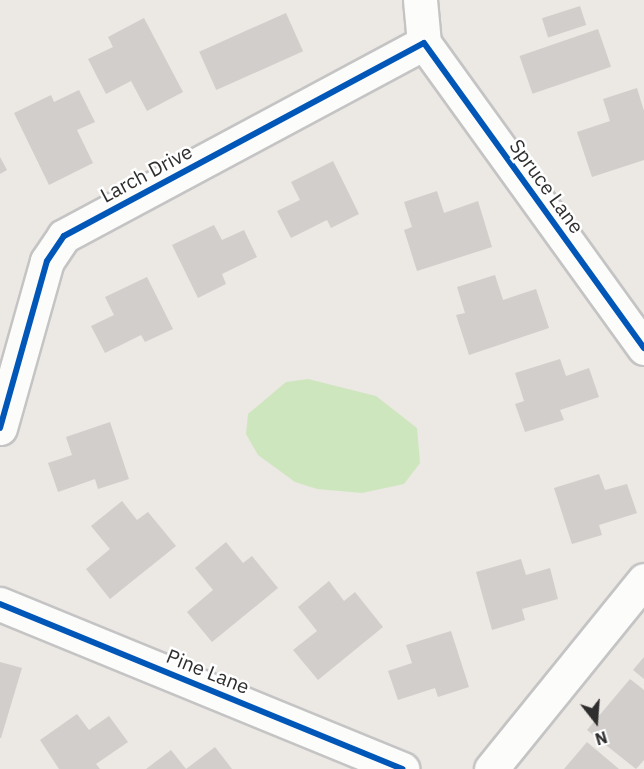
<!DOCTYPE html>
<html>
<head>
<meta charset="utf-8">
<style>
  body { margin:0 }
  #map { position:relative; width:644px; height:769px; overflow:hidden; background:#ece8e4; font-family:"IBM Plex Sans",sans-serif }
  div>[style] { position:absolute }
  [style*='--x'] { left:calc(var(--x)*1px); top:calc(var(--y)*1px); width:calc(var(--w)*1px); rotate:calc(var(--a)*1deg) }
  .green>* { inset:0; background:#cee6be }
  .building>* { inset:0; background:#d1cecb; transform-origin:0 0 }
  .roads { filter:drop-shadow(2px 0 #c5c4c5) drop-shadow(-2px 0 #c5c4c5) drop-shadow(0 2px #c5c4c5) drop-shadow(0 -2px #c5c4c5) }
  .minor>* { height:33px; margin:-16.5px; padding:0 16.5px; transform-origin:16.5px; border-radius:16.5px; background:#fcfcfb }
  .cycleway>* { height:6px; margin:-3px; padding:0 3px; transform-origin:3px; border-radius:3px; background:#0057b8 }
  span { translate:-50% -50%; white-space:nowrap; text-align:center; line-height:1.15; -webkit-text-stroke:5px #fff; paint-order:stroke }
  .street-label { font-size:20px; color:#2e2e2e }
  .north { position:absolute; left:566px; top:691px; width:60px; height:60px; -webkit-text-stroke:4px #fff; paint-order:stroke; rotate:163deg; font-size:16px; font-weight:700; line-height:24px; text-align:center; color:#2e2e2e }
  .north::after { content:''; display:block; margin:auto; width:21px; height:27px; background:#2e2e2e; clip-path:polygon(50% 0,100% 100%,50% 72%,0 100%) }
</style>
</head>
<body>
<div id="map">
  <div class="green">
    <div style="clip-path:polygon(308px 379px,376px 396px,417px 428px,420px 463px,404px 484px,362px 493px,317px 489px,295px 482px,258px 455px,246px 434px,248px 414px,286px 382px)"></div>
  </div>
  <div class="building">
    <div style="left:580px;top:6px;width:20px;height:40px;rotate:72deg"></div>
    <div style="left:286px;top:13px;width:42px;height:95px;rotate:66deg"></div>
    <div style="clip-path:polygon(144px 18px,183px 92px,147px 111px,131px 81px,106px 94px,88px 59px,113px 47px,108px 37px)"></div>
    <div style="left:598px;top:29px;width:40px;height:83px;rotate:71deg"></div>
    <div style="clip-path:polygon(637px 88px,644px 111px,644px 160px,592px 177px,577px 132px,610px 121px,603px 99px)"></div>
    <div style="clip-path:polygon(79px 90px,95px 122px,77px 130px,93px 163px,49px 185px,14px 113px,51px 95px,54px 102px)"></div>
    <div style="clip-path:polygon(0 157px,7px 170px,0 174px)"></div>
    <div style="clip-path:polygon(333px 161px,359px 214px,331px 228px,327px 220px,291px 238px,277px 211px,300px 200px,291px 182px)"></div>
    <div style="clip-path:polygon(437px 191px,444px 213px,478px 201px,492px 247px,417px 271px,404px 230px,412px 227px,404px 202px)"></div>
    <div style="clip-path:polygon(214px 225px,222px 240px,244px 230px,257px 257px,222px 274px,226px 284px,198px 298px,172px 245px)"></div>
    <div style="clip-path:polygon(495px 275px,503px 300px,536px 289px,549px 328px,469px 355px,456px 315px,465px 313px,457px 287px)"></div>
    <div style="clip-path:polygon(147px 277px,173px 329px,145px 342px,141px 335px,105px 353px,91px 326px,114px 315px,105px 297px)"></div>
    <div style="clip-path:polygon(560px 359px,566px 376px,589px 368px,599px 397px,560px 410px,564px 420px,525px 432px,515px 404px,524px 401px,515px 373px)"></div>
    <div style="clip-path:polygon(110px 422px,129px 479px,98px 489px,95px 479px,58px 492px,48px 463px,72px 455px,66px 437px)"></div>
    <div style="clip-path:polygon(599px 474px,605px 490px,627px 484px,637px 513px,599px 525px,602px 535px,572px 544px,554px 488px)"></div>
    <div style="clip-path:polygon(122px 501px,137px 520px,148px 512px,176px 546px,110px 599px,86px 569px,110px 549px,91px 526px)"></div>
    <div style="clip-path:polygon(226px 542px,243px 563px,252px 556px,278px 588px,212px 642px,187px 612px,213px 590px,195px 568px)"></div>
    <div style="clip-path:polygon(521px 559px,526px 575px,550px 568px,558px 599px,522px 609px,525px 620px,492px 630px,476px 572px)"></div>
    <div style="clip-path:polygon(329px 581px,344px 601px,355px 592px,383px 627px,318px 680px,293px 650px,317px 631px,298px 607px)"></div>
    <div style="clip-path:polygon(451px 631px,469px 687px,438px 697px,435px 688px,398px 700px,388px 671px,412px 663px,406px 645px)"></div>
    <div style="clip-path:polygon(644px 657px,644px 679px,633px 670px)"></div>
    <div style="clip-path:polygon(0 662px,22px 668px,1px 738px,0 738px)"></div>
    <div style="clip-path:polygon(630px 679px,644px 690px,644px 760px,636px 769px,587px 730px)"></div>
    <div style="clip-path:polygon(77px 714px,89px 730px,109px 716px,128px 742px,96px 764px,100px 769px,59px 769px,40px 740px)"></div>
    <div style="clip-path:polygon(587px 742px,619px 769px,564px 769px)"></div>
    <div style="clip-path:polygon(215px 747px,232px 769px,186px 769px)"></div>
    <div style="clip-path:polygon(171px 750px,186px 769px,146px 769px)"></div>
  </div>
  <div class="roads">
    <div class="minor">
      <div style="--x:420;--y:0;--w:43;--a:84.7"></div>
      <div style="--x:424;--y:43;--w:376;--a:54.2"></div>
      <div style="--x:0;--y:428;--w:173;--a:-74.3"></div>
      <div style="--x:47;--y:261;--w:30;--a:-56"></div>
      <div style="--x:64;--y:236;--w:408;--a:-28.2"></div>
      <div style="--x:0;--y:604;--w:435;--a:22.3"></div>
      <div style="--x:491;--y:769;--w:243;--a:-51"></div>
    </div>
  </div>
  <div class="cycleway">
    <div style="--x:0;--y:428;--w:173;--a:-74.3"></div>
    <div style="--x:47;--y:261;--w:30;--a:-56"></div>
    <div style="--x:64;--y:236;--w:408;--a:-28.2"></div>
    <div style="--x:424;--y:43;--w:376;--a:54.2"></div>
    <div style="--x:0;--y:604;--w:435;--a:22.3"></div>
  </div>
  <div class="street-label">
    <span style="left:146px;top:173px;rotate:-28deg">Larch Drive</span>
    <span style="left:547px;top:186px;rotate:54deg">Spruce Lane</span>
    <span style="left:208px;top:671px;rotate:22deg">Pine Lane</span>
  </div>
  <div class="north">N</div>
</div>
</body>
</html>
